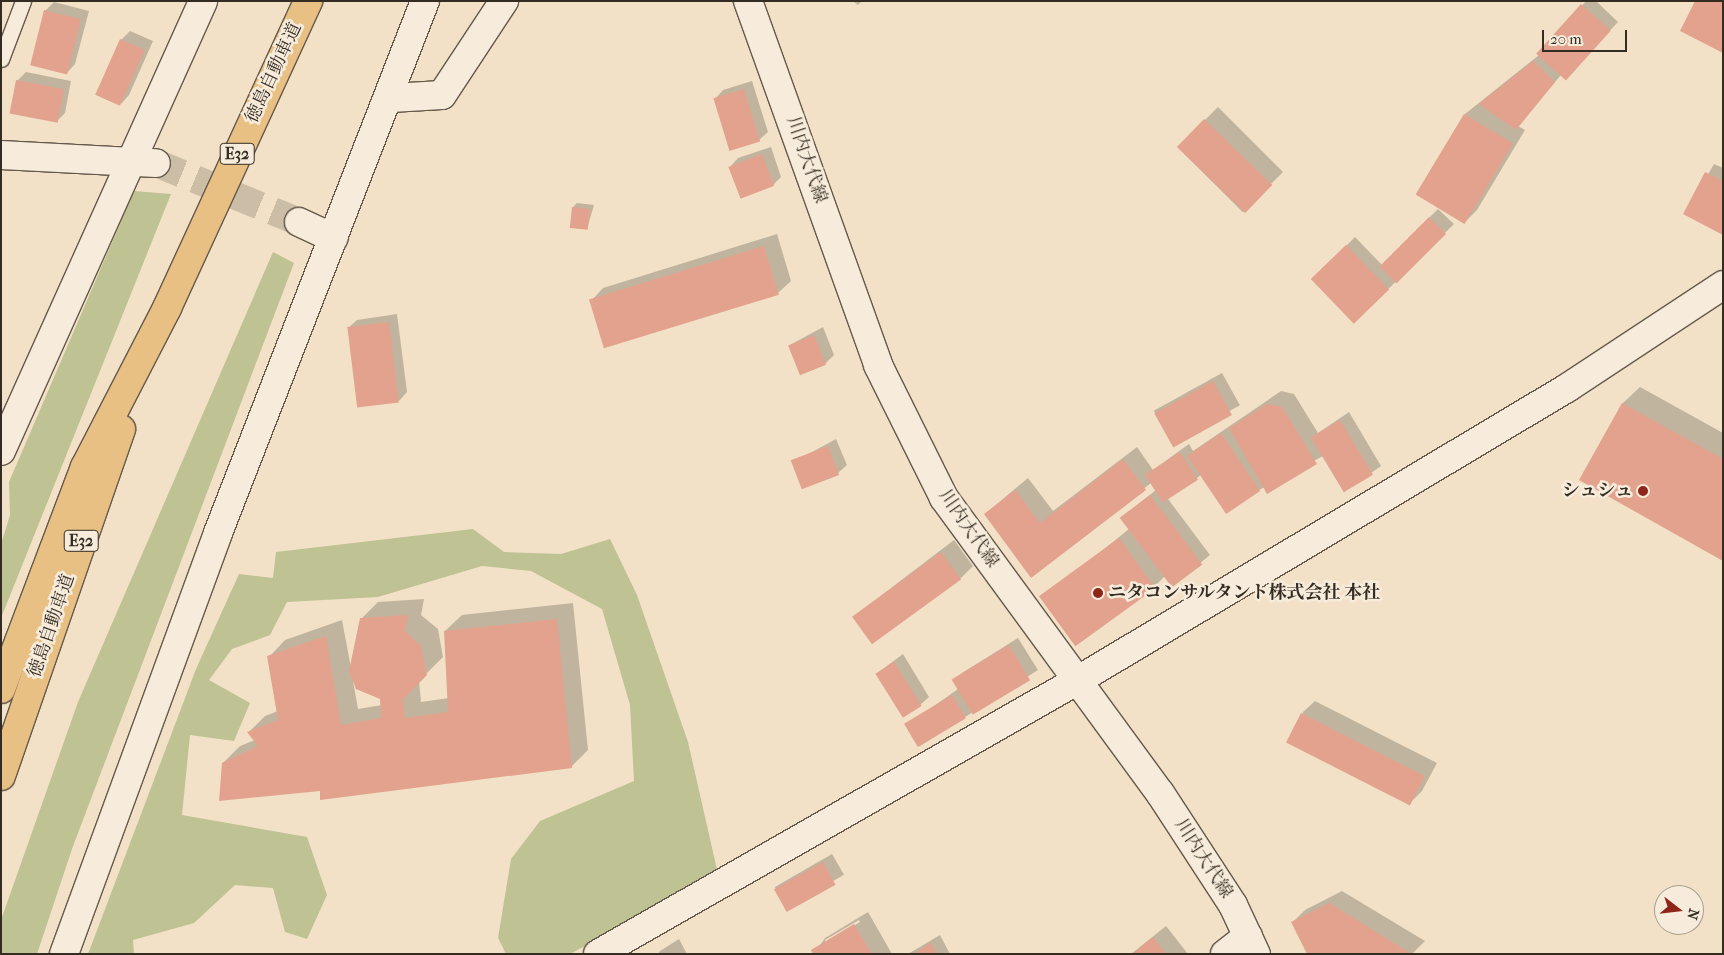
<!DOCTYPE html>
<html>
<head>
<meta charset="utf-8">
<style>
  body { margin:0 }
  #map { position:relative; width:1724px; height:955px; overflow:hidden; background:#f2e1c7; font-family:"IM FELL French Canon","Noto Serif JP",serif }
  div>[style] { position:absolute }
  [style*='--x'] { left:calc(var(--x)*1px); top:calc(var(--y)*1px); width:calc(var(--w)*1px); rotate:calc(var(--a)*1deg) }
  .green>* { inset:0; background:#bfc292 }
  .shadow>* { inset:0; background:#0003; transform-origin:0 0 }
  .building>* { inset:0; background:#e3a28d; transform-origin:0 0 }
  .minor-tunnel>* { height:28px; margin-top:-14px; transform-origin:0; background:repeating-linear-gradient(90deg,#ccbda6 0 28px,transparent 0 42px) }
  .roads { filter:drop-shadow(1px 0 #64594b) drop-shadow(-1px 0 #64594b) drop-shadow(0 1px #64594b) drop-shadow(0 -1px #64594b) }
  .service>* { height:15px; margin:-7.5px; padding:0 7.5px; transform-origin:7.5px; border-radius:7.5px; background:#f7ecdb }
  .minor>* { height:28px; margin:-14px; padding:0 14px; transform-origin:14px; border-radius:14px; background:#f7ecdb }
  .tertiary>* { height:28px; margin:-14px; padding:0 14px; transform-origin:14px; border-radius:14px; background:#f7ecdb }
  .secondary>* { height:28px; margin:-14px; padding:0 14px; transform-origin:14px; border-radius:14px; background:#f7ecdb }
  .motorway>* { height:28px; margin:-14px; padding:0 14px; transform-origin:14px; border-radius:14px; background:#e9c084 }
  .dots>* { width:14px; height:14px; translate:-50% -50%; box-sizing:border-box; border:2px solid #f7ecdb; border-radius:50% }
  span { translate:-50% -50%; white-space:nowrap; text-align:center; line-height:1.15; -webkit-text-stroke:5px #f7ecdb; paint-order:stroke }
  .shield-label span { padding:1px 4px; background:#f7ecdb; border:1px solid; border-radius:4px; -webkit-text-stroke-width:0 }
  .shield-label { font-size:16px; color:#342c22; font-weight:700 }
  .street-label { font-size:18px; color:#342c22 }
  .poi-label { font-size:18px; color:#342c22; font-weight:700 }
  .right { translate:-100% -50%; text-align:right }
  .left { translate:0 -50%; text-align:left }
  .frame { position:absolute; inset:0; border:2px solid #342c22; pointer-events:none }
  .north { position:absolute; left:1654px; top:885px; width:50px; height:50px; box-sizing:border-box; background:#f7ecdb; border:1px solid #a99f91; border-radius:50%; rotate:106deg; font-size:14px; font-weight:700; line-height:20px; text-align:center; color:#342c22 }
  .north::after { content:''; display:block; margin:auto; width:18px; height:22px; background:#8f2418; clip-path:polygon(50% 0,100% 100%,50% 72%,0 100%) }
  .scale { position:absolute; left:1542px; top:30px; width:85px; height:22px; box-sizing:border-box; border:2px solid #342c22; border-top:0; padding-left:6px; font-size:15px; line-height:18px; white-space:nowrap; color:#342c22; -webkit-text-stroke:4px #f7ecdb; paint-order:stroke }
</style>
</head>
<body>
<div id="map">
  <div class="green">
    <div style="clip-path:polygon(134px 191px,171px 194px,1px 618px,1px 544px,10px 515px,9px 482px)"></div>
    <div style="clip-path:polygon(273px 252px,294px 263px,72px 849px,37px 954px,1px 954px,1px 920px,78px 702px)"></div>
    <div style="clip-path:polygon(473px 529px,504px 552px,561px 554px,610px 539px,637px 595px,688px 742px,718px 874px,570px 954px,506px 954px,498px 938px,511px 859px,540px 821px,634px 781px,630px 705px,602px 609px,531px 571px,482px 566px,378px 597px,287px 602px,270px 635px,232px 649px,209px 680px,250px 703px,234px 741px,190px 735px,182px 815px,307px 837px,327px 895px,307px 939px,285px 932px,273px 888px,235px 885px,194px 923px,133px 940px,134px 954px,88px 954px,196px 669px,239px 574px,273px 578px,276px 552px)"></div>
  </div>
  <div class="shadow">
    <div style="clip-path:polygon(853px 1px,862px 1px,858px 5px)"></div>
    <div style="clip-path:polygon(1586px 1px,1596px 1px,1618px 22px,1573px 70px,1561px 75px,1518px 126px,1525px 130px,1477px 210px,1464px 223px,1417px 194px,1465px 114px,1539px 55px)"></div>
    <div style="clip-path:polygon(54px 2px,89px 11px,75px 64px,67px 73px,45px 11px)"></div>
    <div style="clip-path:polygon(130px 31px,153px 41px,129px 95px,121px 104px,121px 40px)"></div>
    <div style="clip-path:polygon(26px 72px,71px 81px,65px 113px,57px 121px,17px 81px)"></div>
    <div style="clip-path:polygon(752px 81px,768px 132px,759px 140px,715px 99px,723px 90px)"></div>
    <div style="left:1218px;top:107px;width:92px;height:57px;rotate:45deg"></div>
    <div style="clip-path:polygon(771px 147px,781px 177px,773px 185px,730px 167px,738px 158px)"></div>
    <div style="clip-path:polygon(1714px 164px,1723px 168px,1723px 234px,1685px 214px)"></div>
    <div style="clip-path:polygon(577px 203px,594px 205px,587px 229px,573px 207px)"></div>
    <div style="clip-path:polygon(1438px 209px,1454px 224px,1355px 322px,1313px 279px,1355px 237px,1382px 265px)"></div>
    <div style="clip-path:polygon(777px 234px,791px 281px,778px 293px,591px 301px,603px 288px)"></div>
    <div style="clip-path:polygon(397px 314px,407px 392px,399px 401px,348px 328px,357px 320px)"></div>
    <div style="clip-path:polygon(823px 327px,834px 355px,825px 364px,790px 345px)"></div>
    <div style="left:1222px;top:373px;width:37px;height:78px;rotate:61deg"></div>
    <div style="clip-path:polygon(1640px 387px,1723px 433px,1723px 558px,1580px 480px,1623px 403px)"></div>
    <div style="clip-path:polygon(1281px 391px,1294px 394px,1318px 433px,1349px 412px,1381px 466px,1345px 491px,1323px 456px,1259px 490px,1201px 475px,1168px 499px,1210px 555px,1172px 586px,1165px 576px,1154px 587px,1042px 599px,1129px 529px,1121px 518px,1156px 490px,1151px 483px,1031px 577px,985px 514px,1028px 478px,1053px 511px,1137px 447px,1153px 470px,1189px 444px,1193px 451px)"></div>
    <div style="clip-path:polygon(836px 439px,847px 465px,838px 473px,792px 463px)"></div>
    <div style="clip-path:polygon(954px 540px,973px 566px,960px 579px,853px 617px)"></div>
    <div style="clip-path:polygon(evenodd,424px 599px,421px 615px,438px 629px,443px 657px,419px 681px,421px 702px,449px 698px,445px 631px,462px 615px,573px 603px,588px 750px,571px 767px,321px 789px,223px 763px,240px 746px,255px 740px,249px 732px,265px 716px,278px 711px,269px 657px,285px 640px,342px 620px,351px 668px,361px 619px,378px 602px,424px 599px,353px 681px,381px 698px,382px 705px,358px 709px,353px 681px)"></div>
    <div style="clip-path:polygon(1018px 638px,1038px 670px,920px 746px,907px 725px,958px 689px,954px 681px,962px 673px)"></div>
    <div style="clip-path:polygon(903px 654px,929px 697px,920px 705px,876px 674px)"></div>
    <div style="clip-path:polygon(1315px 701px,1437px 763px,1422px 791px,1409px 804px,1302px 713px)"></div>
    <div style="left:832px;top:854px;width:24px;height:66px;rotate:60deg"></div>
    <div style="clip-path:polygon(1342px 891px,1425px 941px,1412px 954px,1309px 954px,1293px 922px,1305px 910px)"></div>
    <div style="clip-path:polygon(evenodd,868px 912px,892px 954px,814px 954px,825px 938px,868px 912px,859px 920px,860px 922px,825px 943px,825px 940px,859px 920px)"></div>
    <div style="clip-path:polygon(1166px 926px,1188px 954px,1131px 954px)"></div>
    <div style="clip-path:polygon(940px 935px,950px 954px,908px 954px)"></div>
    <div style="clip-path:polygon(679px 939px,687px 954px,658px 954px,660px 951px)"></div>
  </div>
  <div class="building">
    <div style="clip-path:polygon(1695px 1px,1723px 1px,1723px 53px,1680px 31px)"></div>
    <div style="left:1581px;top:4px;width:40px;height:67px;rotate:42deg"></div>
    <div style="left:44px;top:10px;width:38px;height:57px;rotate:14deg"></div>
    <div style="left:120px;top:39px;width:27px;height:61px;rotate:24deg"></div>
    <div style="clip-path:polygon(1533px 61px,1555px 82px,1516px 130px,1479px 104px)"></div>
    <div style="left:16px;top:80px;width:49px;height:34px;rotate:11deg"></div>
    <div style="left:744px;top:89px;width:55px;height:32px;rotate:73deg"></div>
    <div style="left:1464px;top:114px;width:57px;height:94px;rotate:31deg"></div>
    <div style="left:1204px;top:119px;width:95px;height:39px;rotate:44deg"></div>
    <div style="left:762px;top:154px;width:34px;height:36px;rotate:69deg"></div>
    <div style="clip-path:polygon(1705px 172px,1723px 181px,1723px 235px,1683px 214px)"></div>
    <div style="left:572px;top:207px;width:18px;height:21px;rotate:6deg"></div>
    <div style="left:1429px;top:217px;width:24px;height:70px;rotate:45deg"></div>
    <div style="left:1346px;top:245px;width:62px;height:49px;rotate:46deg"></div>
    <div style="left:764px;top:246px;width:51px;height:183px;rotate:73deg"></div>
    <div style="left:389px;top:322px;width:81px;height:42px;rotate:83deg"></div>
    <div style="left:814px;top:335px;width:32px;height:28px;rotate:68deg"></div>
    <div style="left:1213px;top:381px;width:39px;height:67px;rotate:61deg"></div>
    <div style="clip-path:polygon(1622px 403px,1723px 459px,1723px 561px,1579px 480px)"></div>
    <div style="clip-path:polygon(1267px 404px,1282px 407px,1317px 464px,1267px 494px,1229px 428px)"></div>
    <div style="left:1340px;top:420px;width:64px;height:34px;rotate:59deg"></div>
    <div style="left:1221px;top:433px;width:70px;height:41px;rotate:56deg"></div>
    <div style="left:828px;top:446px;width:31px;height:40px;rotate:69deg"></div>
    <div style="left:1180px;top:452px;width:33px;height:42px;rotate:57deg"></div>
    <div style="clip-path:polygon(1123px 459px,1146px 490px,1031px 578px,984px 514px,1015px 490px,1040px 523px)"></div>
    <div style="left:1150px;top:495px;width:87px;height:38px;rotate:53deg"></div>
    <div style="left:1119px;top:538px;width:62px;height:99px;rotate:54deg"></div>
    <div style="left:941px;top:552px;width:34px;height:110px;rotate:54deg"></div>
    <div style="clip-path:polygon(408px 615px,405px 631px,421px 646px,427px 675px,403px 699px,405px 718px,448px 712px,444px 631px,557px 619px,572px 768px,320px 800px,320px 791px,219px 801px,222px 763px,258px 746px,247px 732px,278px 720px,267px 656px,326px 636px,341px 725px,381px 718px,380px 699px,356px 689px,349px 671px,360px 618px)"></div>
    <div style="left:1009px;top:645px;width:41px;height:67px;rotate:59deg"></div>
    <div style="left:894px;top:662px;width:52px;height:22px;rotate:58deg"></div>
    <div style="left:952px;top:695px;width:27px;height:56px;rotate:59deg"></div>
    <div style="left:1301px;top:713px;width:139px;height:33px;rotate:27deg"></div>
    <div style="left:823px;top:862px;width:26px;height:56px;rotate:61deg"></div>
    <div style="clip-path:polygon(1329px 903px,1412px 954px,1307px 954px,1291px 922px)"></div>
    <div style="clip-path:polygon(854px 924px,872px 954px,813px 954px,811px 950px)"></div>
    <div style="clip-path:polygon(1153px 937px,1166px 954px,1132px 954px)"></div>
    <div style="clip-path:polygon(931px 943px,937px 954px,913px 954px)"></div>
  </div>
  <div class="minor-tunnel">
    <div style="--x:156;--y:163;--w:155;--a:22.4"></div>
  </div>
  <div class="roads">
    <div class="service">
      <div style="--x:1;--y:59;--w:62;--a:-69.2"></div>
    </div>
    <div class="minor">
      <div style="--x:391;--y:98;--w:51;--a:-3.4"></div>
      <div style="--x:442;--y:95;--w:113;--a:-56.6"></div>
      <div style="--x:1;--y:155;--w:155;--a:3"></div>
      <div style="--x:299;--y:222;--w:38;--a:25"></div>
      <div style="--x:1;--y:451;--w:493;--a:-65.8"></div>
      <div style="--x:598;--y:954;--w:555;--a:-29.71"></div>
      <div style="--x:1080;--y:679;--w:567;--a:-30.86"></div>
      <div style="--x:1567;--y:388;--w:187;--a:-33.4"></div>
      <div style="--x:1225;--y:954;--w:29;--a:-38"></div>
    </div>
    <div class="tertiary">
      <div style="--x:64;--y:954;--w:448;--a:-69.9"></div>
      <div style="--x:218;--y:533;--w:571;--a:-68.74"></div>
    </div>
    <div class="secondary">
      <div style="--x:748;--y:1;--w:387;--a:70.3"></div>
      <div style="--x:878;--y:365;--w:148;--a:63.6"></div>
      <div style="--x:944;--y:498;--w:366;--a:53.8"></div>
      <div style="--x:1160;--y:793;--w:134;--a:56.9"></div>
      <div style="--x:1233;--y:905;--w:54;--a:64.9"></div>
    </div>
    <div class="motorway">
      <div style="--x:1;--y:689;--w:237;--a:-69.3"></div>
      <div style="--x:85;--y:467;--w:179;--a:-62.7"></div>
      <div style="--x:167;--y:308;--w:338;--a:-65.3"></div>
      <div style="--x:1;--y:776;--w:367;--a:-70.9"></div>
    </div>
  </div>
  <div class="dots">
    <div style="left:1643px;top:491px;background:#8f2418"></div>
    <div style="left:1098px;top:593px;background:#8f2418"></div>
  </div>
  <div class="shield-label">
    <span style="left:237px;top:154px">E32</span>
    <span style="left:81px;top:541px">E32</span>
  </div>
  <div class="street-label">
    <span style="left:274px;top:73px;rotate:-65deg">徳島自動車道</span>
    <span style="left:806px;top:160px;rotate:71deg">川内大代線</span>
    <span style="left:968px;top:529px;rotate:55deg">川内大代線</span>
    <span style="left:52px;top:626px;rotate:-71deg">徳島自動車道</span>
    <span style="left:1203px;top:859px;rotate:57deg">川内大代線</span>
  </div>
  <div class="poi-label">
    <span class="right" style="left:1633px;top:491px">シュシュ</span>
    <span class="left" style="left:1108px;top:593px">ニタコンサルタント株式会社 本社</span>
  </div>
  <div class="frame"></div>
  <div class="north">N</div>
  <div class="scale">20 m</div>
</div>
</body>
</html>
